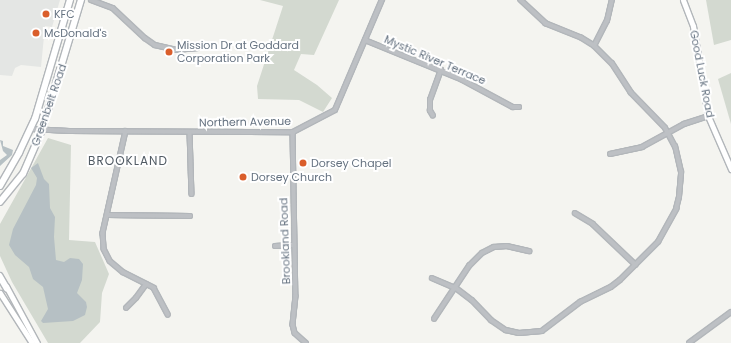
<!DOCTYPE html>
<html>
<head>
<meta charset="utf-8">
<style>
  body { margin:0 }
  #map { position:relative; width:731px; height:343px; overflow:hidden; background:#f4f4f0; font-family:Poppins,sans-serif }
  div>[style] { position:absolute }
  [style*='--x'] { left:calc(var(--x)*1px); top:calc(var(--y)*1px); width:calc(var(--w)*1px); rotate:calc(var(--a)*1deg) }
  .built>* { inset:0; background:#e4e6e4 }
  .green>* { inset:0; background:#d3d9d0 }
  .water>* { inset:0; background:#b6c0c4 }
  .roads { filter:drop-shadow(1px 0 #b2b6ba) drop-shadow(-1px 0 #b2b6ba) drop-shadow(0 1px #b2b6ba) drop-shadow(0 -1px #b2b6ba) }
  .street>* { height:3.5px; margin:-1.75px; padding:0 1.75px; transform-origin:1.75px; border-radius:1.75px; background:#bdc0c4 }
  .secondary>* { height:5px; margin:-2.5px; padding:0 2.5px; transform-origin:2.5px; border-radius:2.5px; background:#fff }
  .primary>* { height:5.5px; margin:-2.75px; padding:0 2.75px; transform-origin:2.75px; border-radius:2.75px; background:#fff }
  .dots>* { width:11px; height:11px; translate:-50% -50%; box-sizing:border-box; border:2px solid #fff; border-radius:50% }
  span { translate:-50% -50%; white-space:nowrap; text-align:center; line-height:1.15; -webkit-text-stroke:4px #fff; paint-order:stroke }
  .poi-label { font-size:11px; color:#657280 }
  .left { translate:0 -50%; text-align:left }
  .street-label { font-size:11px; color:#657280 }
  .neighbourhood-label { font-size:12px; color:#525c65; letter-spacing:1px }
</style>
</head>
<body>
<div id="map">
  <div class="built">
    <div style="clip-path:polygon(0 0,60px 0,52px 27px,45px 26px,41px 67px,21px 65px,15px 68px,12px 76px,0 75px)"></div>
  </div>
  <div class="green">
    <div style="clip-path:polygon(260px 0,339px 0,314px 55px,301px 54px,294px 70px,317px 85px,332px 98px,323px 112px,299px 100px,258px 99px,257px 86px,283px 6px)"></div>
    <div style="clip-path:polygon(706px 0,731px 0,731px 40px,714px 45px)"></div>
    <div style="clip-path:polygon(731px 73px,731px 124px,718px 79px)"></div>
    <div style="clip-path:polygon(48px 138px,71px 145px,69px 240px,95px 242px,109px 274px,102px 293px,100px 322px,80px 343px,48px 343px,12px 282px,0 256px,0 224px)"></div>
  </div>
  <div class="water">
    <div style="clip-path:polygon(0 140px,3px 141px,3px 146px,13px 150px,12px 155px,0 166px,0 160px,7px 155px,3px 151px)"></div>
    <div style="clip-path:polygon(38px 163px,44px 179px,49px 184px,50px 208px,55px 217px,54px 237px,56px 260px,64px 262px,70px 258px,79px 259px,83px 264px,82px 280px,77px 293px,86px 302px,87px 307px,85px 315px,73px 321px,43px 323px,41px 321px,48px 309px,43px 287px,33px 279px,29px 267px,15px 255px,9px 245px,13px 229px,36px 185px,37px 178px,31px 168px)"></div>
  </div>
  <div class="roads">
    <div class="street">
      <div style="--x:91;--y:0;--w:23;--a:20"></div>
      <div style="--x:113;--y:8;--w:44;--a:43.2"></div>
      <div style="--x:145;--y:38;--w:12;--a:35"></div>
      <div style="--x:155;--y:45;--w:22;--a:13"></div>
      <div style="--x:176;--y:50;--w:25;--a:-5"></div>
      <div style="--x:365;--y:40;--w:104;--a:22.1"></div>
      <div style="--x:461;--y:79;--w:59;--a:28.3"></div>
      <div style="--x:513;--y:107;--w:6;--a:0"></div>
      <div style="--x:594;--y:46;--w:28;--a:-63"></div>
      <div style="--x:607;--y:21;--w:22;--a:-77"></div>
      <div style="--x:433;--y:116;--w:6;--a:-121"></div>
      <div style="--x:430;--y:111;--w:11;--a:-90"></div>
      <div style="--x:430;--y:100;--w:32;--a:-70"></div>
      <div style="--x:31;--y:129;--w:38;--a:3"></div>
      <div style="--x:69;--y:131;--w:224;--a:0.3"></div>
      <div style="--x:293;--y:132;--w:47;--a:-27.6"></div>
      <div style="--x:335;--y:110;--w:120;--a:-66.9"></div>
      <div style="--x:126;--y:131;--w:105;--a:102.7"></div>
      <div style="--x:103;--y:233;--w:16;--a:86"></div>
      <div style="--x:104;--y:249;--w:13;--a:63"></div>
      <div style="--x:110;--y:261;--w:17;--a:40"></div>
      <div style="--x:123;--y:272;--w:35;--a:27"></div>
      <div style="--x:154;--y:288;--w:30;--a:62"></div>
      <div style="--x:190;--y:132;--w:62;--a:88.2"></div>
      <div style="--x:293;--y:132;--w:164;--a:89"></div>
      <div style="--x:296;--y:296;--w:29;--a:96"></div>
      <div style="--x:293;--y:325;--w:8;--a:76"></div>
      <div style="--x:295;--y:333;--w:15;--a:42"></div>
      <div style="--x:610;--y:154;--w:33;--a:-12"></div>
      <div style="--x:642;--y:147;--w:48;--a:-28.7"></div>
      <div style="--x:684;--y:124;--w:25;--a:-18"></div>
      <div style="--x:575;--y:213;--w:21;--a:31"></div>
      <div style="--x:593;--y:224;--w:59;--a:43.6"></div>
      <div style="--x:108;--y:215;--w:82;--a:0.7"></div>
      <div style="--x:275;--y:246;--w:19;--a:-3"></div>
      <div style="--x:432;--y:278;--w:26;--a:23"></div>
      <div style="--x:456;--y:288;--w:20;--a:37"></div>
      <div style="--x:472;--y:300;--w:28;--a:46"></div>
      <div style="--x:491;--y:320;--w:18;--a:34"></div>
      <div style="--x:506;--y:330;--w:13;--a:13"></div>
      <div style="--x:519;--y:333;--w:23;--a:-5"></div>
      <div style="--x:542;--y:331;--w:48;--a:-37.3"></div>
      <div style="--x:580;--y:302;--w:34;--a:-26"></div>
      <div style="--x:611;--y:287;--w:11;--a:-38"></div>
      <div style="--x:620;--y:280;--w:54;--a:-45"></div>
      <div style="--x:658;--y:242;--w:38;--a:-61"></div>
      <div style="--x:676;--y:209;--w:12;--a:-76"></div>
      <div style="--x:679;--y:197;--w:25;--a:-85"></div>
      <div style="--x:681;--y:172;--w:26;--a:-103"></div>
      <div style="--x:675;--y:147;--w:21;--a:-118"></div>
      <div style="--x:665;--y:128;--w:49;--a:-134.2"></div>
      <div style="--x:631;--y:93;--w:35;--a:-123"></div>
      <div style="--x:612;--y:64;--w:25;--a:-135"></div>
      <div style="--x:594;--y:46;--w:15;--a:-148"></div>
      <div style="--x:581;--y:38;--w:38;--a:-158"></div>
      <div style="--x:546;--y:24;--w:35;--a:-137"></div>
      <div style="--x:126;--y:308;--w:14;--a:-45"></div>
      <div style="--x:136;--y:298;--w:17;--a:-54"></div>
      <div style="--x:434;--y:319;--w:64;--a:-56.6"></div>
      <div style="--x:469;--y:266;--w:18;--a:-45"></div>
      <div style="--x:482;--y:253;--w:13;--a:-27"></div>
      <div style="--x:494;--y:247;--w:13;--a:-4"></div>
      <div style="--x:507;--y:246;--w:23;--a:13"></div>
      <div style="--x:689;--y:343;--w:52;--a:-36.4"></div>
    </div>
    <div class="secondary">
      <div style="--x:683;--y:0;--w:28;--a:69"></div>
      <div style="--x:693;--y:26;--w:91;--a:80.5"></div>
      <div style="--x:708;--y:116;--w:58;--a:66.5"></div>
      <div style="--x:6;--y:286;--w:65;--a:61.5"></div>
      <div style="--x:0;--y:293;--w:59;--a:57.4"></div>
    </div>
    <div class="primary">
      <div style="--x:0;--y:186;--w:38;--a:-60"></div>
      <div style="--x:19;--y:153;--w:38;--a:-65"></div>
      <div style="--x:35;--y:119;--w:124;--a:-73.6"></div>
      <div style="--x:0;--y:202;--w:36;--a:-51"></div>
      <div style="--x:23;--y:174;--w:48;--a:-66.6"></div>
      <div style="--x:42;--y:130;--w:136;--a:-73.3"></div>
      <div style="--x:0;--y:276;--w:14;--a:60"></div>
    </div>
  </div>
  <div class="dots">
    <div style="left:46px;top:14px;background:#da5e2b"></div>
    <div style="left:36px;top:33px;background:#da5e2b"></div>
    <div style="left:169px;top:52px;background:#da5e2b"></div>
    <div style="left:303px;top:163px;background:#da5e2b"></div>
    <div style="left:243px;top:177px;background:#da5e2b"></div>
  </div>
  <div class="poi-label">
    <span class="left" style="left:54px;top:14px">KFC</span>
    <span class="left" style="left:44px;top:33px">McDonald's</span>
    <span class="left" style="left:177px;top:52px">Mission Dr at Goddard<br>Corporation Park</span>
    <span class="left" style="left:311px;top:163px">Dorsey Chapel</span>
    <span class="left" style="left:251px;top:177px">Dorsey Church</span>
  </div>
  <div class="street-label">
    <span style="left:435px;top:60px;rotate:23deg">Mystic River Terrace</span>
    <span style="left:702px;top:74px;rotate:79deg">Good Luck Road</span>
    <span style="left:49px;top:105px;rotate:-71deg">Greenbelt Road</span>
    <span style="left:245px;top:122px;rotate:-1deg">Northern Avenue</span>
    <span style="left:285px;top:241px;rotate:-92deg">Brookland Road</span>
  </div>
  <div class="neighbourhood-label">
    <span style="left:128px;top:161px">BROOKLAND</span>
  </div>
</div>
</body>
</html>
